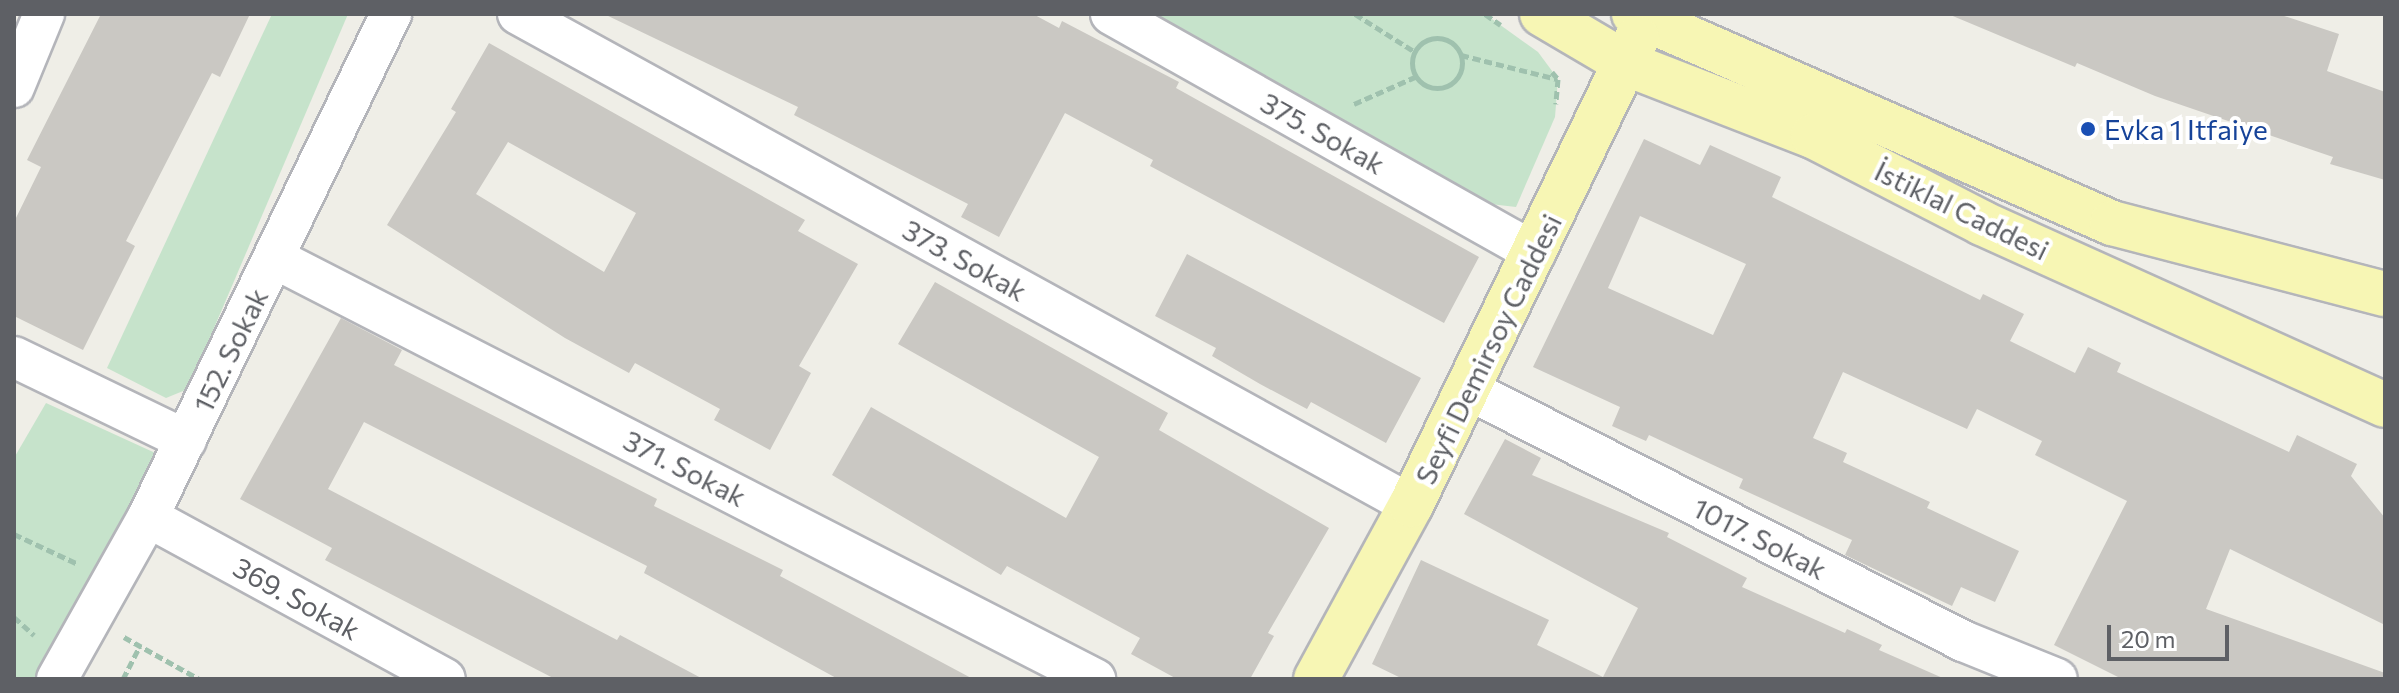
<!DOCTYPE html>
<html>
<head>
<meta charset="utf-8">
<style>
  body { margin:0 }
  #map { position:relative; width:2399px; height:693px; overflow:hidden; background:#efeee7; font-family:Commissioner,sans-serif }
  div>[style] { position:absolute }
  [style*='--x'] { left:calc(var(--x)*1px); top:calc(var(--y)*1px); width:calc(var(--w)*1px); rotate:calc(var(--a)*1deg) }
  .green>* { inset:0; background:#c6e3cb }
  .building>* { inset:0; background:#cac8c3 }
  .path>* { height:5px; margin-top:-2.5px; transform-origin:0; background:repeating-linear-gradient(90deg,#9fc1ae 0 8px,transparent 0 12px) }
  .path>.ring { margin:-2.5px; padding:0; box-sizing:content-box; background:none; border:5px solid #9fc1ae; border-radius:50% }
  .roads { filter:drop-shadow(2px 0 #b4b5ba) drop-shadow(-2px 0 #b4b5ba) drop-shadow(0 2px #b4b5ba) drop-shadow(0 -2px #b4b5ba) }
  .minor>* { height:40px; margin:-20px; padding:0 20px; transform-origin:20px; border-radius:20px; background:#fff }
  .major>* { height:44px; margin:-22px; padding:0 22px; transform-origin:22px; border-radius:22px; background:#f7f6b4 }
  .dots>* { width:22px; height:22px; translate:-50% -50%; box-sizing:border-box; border:4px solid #fff; border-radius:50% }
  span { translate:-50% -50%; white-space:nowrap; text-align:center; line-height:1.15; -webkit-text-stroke:8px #fff; paint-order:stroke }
  .transit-label { font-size:28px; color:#164399 }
  .left { translate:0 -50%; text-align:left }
  .street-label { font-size:28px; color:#5e6065 }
  .frame { position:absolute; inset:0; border:16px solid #5e6065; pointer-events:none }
  .scale { position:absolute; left:2107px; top:625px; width:122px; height:36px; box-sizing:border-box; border:4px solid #5e6065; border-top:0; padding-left:10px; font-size:24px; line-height:28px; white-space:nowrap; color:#5e6065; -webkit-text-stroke:6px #fff; paint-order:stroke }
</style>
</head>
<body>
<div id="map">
  <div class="green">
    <div style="clip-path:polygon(272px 14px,348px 14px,188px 389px,166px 398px,107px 368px)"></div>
    <div style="clip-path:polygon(1155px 14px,1485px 14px,1538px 52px,1558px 79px,1555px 117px,1516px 207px,1473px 202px)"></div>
    <div style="clip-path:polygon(46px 403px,175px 462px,56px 679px,14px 679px,14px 458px)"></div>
  </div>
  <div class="building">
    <div style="clip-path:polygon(101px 14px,250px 14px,220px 77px,212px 73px,126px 241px,135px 246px,83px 350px,14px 316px,14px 222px,41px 167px,27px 160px)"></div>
    <div style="clip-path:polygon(604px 14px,1033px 14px,1059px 28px,1062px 21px,1179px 82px,1176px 88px,1479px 257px,1444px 323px,1150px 166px,1153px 160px,1065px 113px,999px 237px,961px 217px,968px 204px,794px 115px,798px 107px)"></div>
    <div style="clip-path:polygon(1948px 14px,2278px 14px,2339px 34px,2327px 71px,2385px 92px,2385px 180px,2330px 164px,2333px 157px,2155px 96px,2077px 63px,2075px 67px)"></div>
    <div style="clip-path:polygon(evenodd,489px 43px,805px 220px,798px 231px,858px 264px,799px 366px,811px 373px,770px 450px,714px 420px,720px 409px,635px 363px,629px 373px,565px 338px,387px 225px,456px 112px,451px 109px,489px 43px,508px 142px,636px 213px,604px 272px,476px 194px,508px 142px)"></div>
    <div style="clip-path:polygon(evenodd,1644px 139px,1700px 165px,1710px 145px,1781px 177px,1772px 197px,1980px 300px,1983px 294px,2024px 314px,2010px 341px,2075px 373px,2088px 347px,2121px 363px,2117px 372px,2289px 452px,2297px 435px,2357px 464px,2351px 476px,2385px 518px,2385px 625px,2230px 549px,2206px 609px,2385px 673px,2385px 679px,2122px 679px,2054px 645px,2127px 501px,2035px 455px,2042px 441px,1977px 409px,1967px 429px,1843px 372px,1813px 438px,1847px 453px,1843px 462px,1930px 502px,1927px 508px,2019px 551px,1995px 602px,1961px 587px,1952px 606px,1845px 555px,1852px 540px,1739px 488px,1743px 479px,1649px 435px,1646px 441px,1612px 426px,1620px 407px,1533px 367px,1644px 139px,1640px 216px,1746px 264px,1713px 335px,1608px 288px,1640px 216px)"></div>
    <div style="clip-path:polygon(1187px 254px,1421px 378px,1386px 443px,1311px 402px,1307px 409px,1260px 384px,1212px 356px,1216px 348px,1155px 316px)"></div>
    <div style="clip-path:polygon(935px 282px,1168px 413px,1159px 430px,1329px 528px,1268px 633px,1274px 636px,1250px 679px,1177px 679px,1131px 654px,1140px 638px,1007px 566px,1001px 575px,832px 475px,871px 407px,1066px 518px,1099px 457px,898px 344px)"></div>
    <div style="clip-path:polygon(341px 318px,402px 350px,394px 365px,657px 499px,654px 506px,783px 570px,780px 576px,973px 679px,838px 679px,644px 573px,647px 566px,364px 422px,328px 489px,617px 640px,620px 635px,703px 679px,555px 679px,325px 560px,332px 548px,240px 499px)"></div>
    <div style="clip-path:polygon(1505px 439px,1541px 458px,1532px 475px,1669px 533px,1667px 537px,1747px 578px,1742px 587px,1845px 633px,1847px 629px,1882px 645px,1879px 650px,1945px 679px,1403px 679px,1372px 664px,1421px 560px,1549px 620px,1537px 645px,1603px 677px,1638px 608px,1464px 514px)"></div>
  </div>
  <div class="path">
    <div style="--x:1355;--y:14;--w:71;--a:32.3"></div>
    <div style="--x:1485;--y:14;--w:19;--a:35"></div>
    <div class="ring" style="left:1412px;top:38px;width:45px;height:45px"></div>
    <div style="--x:1461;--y:55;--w:99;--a:14"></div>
    <div style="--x:1552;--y:72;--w:9;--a:49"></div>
    <div style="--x:1558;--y:79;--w:25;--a:95"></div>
    <div style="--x:1354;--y:104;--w:67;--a:-23.9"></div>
    <div style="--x:14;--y:534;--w:71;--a:25.1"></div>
    <div style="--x:14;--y:617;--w:27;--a:42"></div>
    <div style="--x:124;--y:637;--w:86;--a:29.2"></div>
    <div style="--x:123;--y:679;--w:37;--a:-63"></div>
  </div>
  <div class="roads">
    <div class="minor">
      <div style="--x:518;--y:14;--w:1019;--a:28.8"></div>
      <div style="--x:1111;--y:14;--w:487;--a:29.4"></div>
      <div style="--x:14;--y:87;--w:79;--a:-67.7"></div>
      <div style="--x:274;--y:258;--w:923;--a:27.15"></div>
      <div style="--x:14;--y:357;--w:191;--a:25.8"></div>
      <div style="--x:1467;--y:389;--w:556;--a:26.93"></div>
      <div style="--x:1963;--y:641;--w:101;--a:22"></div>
      <div style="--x:148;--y:517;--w:338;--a:28.6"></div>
      <div style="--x:57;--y:679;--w:186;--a:-60.7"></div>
      <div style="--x:148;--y:517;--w:559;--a:-64.21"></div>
    </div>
    <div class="major">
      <div style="--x:1542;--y:14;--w:99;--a:30.5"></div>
      <div style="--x:1627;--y:64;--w:199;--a:21.2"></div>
      <div style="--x:1813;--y:136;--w:190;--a:27.2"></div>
      <div style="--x:1982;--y:223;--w:442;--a:24.3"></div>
      <div style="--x:1634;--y:14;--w:522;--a:23.62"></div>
      <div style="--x:2112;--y:223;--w:282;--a:14.6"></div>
      <div style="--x:1316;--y:679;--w:198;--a:-61.4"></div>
      <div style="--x:1411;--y:505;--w:519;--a:-64.18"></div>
    </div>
  </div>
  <div class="dots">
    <div style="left:2088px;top:129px;background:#1a4fb4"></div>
  </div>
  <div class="transit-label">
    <span class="left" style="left:2104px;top:129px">Evka 1 Itfaiye</span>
  </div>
  <div class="street-label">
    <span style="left:1323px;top:133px;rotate:29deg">375. Sokak</span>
    <span style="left:1962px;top:210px;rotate:26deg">İstiklal Caddesi</span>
    <span style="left:965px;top:260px;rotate:29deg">373. Sokak</span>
    <span style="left:1488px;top:349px;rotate:-64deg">Seyfi Demirsoy Caddesi</span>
    <span style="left:230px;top:350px;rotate:-64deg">152. Sokak</span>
    <span style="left:685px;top:468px;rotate:27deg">371. Sokak</span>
    <span style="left:1760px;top:538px;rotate:27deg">1017. Sokak</span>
    <span style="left:297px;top:598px;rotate:29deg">369. Sokak</span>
  </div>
  <div class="frame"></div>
  <div class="scale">20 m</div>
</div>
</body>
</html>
